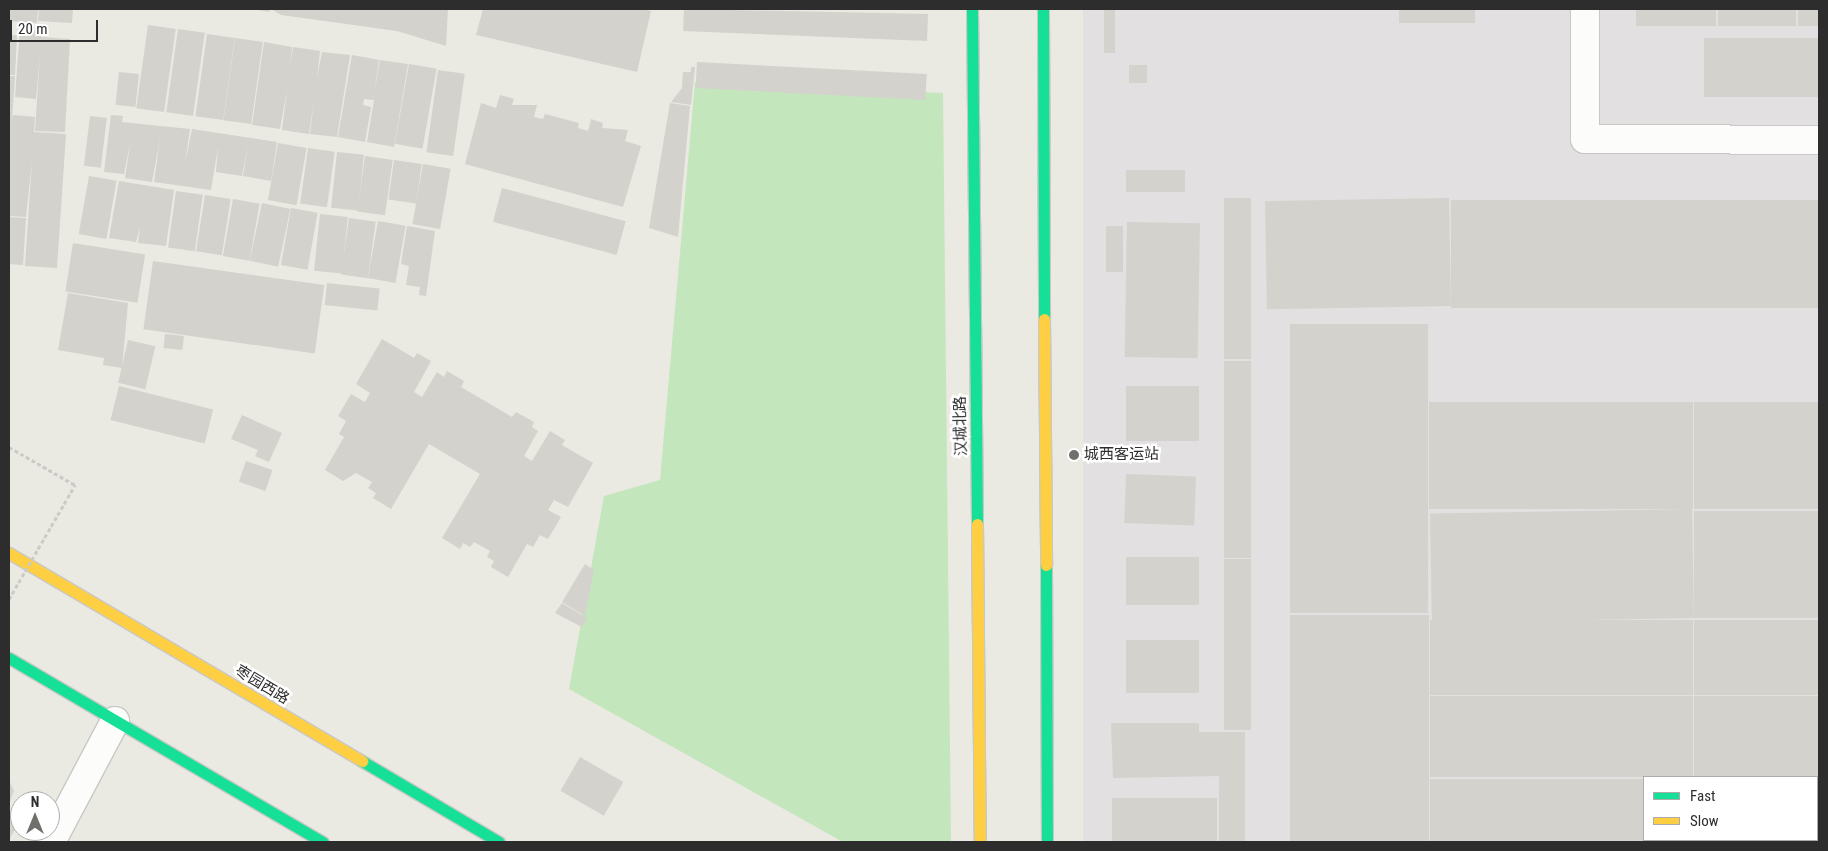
<!DOCTYPE html>
<html>
<head>
<meta charset="utf-8">
<style>
  body { margin:0 }
  #map { position:relative; width:1828px; height:851px; overflow:hidden; background:#eae9e2; font-family:"Roboto Condensed","Noto Sans SC",sans-serif }
  div>[style] { position:absolute }
  [style*='--x'] { left:calc(var(--x)*1px); top:calc(var(--y)*1px); width:calc(var(--w)*1px); rotate:calc(var(--a)*1deg) }
  .industrial>* { inset:0; background:#e2e0e1 }
  .green>* { inset:0; background:#c4e6bc }
  .building>* { inset:0; background:#d3d2cd; transform-origin:0 0 }
  .path>* { height:3px; margin-top:-1.5px; transform-origin:0; background:repeating-linear-gradient(90deg,#cacac9 0 4px,transparent 0 6.5px) }
  .roads { filter:drop-shadow(1px 0 #c8c8c7) drop-shadow(-1px 0 #c8c8c7) drop-shadow(0 1px #c8c8c7) drop-shadow(0 -1px #c8c8c7) }
  .street>* { height:28px; margin:-14px; padding:0 14px; transform-origin:14px; border-radius:14px; background:#fcfcfb }
  .fast>* { height:11px; margin:-5.5px; padding:0 5.5px; transform-origin:5.5px; border-radius:5.5px; background:#16e098 }
  .slow>* { height:11px; margin:-5.5px; padding:0 5.5px; transform-origin:5.5px; border-radius:5.5px; background:#ffcf43 }
  .path-bridge>* { height:3px; margin-top:-1.5px; transform-origin:0; background:repeating-linear-gradient(90deg,#cacac9 0 4px,transparent 0 6.5px) }
  .dots>* { width:14px; height:14px; translate:-50% -50%; box-sizing:border-box; border:2px solid #fff; border-radius:50% }
  span { translate:-50% -50%; white-space:nowrap; text-align:center; line-height:1.15; -webkit-text-stroke:5px #fff; paint-order:stroke }
  .street-label { font-size:15px; color:#2d2d2d }
  .poi-label { font-size:15px; color:#2d2d2d }
  .left { translate:0 -50%; text-align:left }
  .frame { position:absolute; inset:0; border:10px solid #2d2d2d; pointer-events:none }
  .legend { position:absolute; left:1643px; top:776px; width:175px; height:65px; box-sizing:border-box; background:#fff; border:1px solid #ababab; margin:0; padding:6px 9px; list-style:none; font-size:15px; color:#2d2d2d }
  .legend li { display:flex; align-items:center; gap:10px; height:25px }
  .legend b { width:25px; border:1px solid #ababab }
  .north { position:absolute; left:10px; top:791px; width:50px; height:50px; box-sizing:border-box; background:#fff; border:1px solid #ababab; border-radius:50%; rotate:0deg; font-size:14px; font-weight:700; line-height:20px; text-align:center; color:#2d2d2d }
  .north::after { content:''; display:block; margin:auto; width:18px; height:22px; background:#6f6f6c; clip-path:polygon(50% 0,100% 100%,50% 72%,0 100%) }
  .scale { position:absolute; left:10px; top:20px; width:88px; height:22px; box-sizing:border-box; border:2px solid #2d2d2d; border-top:0; padding-left:6px; font-size:15px; line-height:18px; white-space:nowrap; color:#2d2d2d; -webkit-text-stroke:4px #fff; paint-order:stroke }
</style>
</head>
<body>
<div id="map">
  <div class="industrial">
    <div style="clip-path:polygon(evenodd,1083px 9px,1819px 9px,1819px 842px,1083px 842px,1083px 9px,1644px 777px,1817px 777px,1817px 840px,1644px 840px,1644px 777px)"></div>
  </div>
  <div class="green">
    <div style="clip-path:polygon(695px 82px,943px 93px,951px 842px,843px 842px,569px 689px,604px 496px,660px 480px)"></div>
  </div>
  <div class="building">
    <div style="clip-path:polygon(9px 9px,38px 9px,37px 23px,9px 21px)"></div>
    <div style="clip-path:polygon(39px 9px,73px 9px,72px 23px,38px 21px)"></div>
    <div style="clip-path:polygon(252px 9px,270px 9px,269px 12px)"></div>
    <div style="clip-path:polygon(271px 9px,448px 9px,446px 46px,397px 31px,281px 15px)"></div>
    <div style="clip-path:polygon(483px 9px,641px 9px,651px 11px,637px 72px,476px 35px)"></div>
    <div style="clip-path:polygon(684px 9px,928px 14px,927px 41px,683px 31px)"></div>
    <div style="left:1104px;top:9px;width:11px;height:44px"></div>
    <div style="left:1399px;top:9px;width:76px;height:14px"></div>
    <div style="left:1636px;top:9px;width:80px;height:17px"></div>
    <div style="left:1718px;top:9px;width:78px;height:17px"></div>
    <div style="left:1798px;top:9px;width:21px;height:17px"></div>
    <div style="left:148px;top:25px;width:28px;height:84px;rotate:8deg"></div>
    <div style="clip-path:polygon(20px 29px,42px 31px,41px 37px,70px 39px,65px 132px,35px 131px,40px 55px,36px 99px,15px 97px)"></div>
    <div style="left:178px;top:29px;width:27px;height:84px;rotate:8deg"></div>
    <div style="left:207px;top:34px;width:28px;height:83px;rotate:8deg"></div>
    <div style="clip-path:polygon(9px 35px,17px 35px,15px 75px,9px 75px)"></div>
    <div style="left:235px;top:38px;width:28px;height:83px;rotate:8deg"></div>
    <div style="left:1704px;top:38px;width:115px;height:59px"></div>
    <div style="clip-path:polygon(264px 42px,292px 47px,290px 66px,293px 47px,320px 51px,317px 78px,322px 52px,350px 55px,337px 137px,310px 134px,314px 100px,309px 134px,282px 130px,287px 90px,280px 129px,252px 125px)"></div>
    <div style="clip-path:polygon(352px 55px,379px 60px,374px 95px,380px 60px,408px 64px,394px 147px,367px 142px,374px 100px,364px 99px,363px 105px,371px 107px,365px 142px,338px 137px)"></div>
    <div style="left:697px;top:62px;width:230px;height:26px;rotate:3deg"></div>
    <div style="left:409px;top:64px;width:28px;height:81px;rotate:10deg"></div>
    <div style="left:1129px;top:65px;width:18px;height:18px"></div>
    <div style="clip-path:polygon(691px 67px,695px 67px,691px 105px,671px 102px,682px 88px,683px 72px,691px 72px)"></div>
    <div style="left:438px;top:70px;width:27px;height:83px;rotate:8deg"></div>
    <div style="left:119px;top:72px;width:20px;height:33px;rotate:6deg"></div>
    <div style="clip-path:polygon(9px 76px,15px 76px,12px 120px,13px 115px,35px 117px,34px 132px,66px 134px,57px 268px,25px 266px,32px 161px,26px 217px,9px 216px)"></div>
    <div style="clip-path:polygon(500px 95px,514px 99px,512px 105px,537px 105px,534px 117px,543px 119px,545px 114px,579px 123px,578px 128px,588px 131px,591px 119px,603px 123px,602px 128px,628px 130px,625px 141px,641px 146px,623px 207px,465px 164px,481px 103px,496px 108px)"></div>
    <div style="clip-path:polygon(670px 103px,690px 106px,678px 237px,649px 228px)"></div>
    <div style="clip-path:polygon(111px 115px,123px 116px,122px 122px,190px 129px,185px 164px,192px 129px,277px 142px,271px 181px,243px 176px,248px 145px,242px 176px,216px 172px,218px 147px,211px 190px,154px 182px,160px 139px,152px 182px,125px 178px,131px 139px,124px 174px,104px 172px)"></div>
    <div style="left:90px;top:116px;width:17px;height:50px;rotate:7deg"></div>
    <div style="left:278px;top:143px;width:29px;height:58px;rotate:10deg"></div>
    <div style="left:308px;top:148px;width:27px;height:56px;rotate:8deg"></div>
    <div style="left:337px;top:152px;width:27px;height:56px;rotate:6deg"></div>
    <div style="left:365px;top:156px;width:28px;height:56px;rotate:8deg"></div>
    <div style="left:394px;top:160px;width:28px;height:40px;rotate:8deg"></div>
    <div style="left:423px;top:164px;width:28px;height:61px;rotate:10deg"></div>
    <div style="left:1126px;top:170px;width:59px;height:22px"></div>
    <div style="left:89px;top:176px;width:28px;height:59px;rotate:10deg"></div>
    <div style="clip-path:polygon(119px 181px,174px 190px,166px 246px,138px 243px,140px 227px,136px 242px,109px 238px)"></div>
    <div style="left:502px;top:188px;width:128px;height:35px;rotate:15deg"></div>
    <div style="left:176px;top:191px;width:27px;height:57px;rotate:8deg"></div>
    <div style="left:205px;top:195px;width:26px;height:57px;rotate:9deg"></div>
    <div style="left:1251px;top:198px;width:161px;height:27px;rotate:90deg"></div>
    <div style="left:1449px;top:198px;width:108px;height:184px;rotate:89deg"></div>
    <div style="left:233px;top:199px;width:27px;height:58px;rotate:10deg"></div>
    <div style="left:1451px;top:200px;width:368px;height:108px"></div>
    <div style="left:262px;top:203px;width:29px;height:59px;rotate:12deg"></div>
    <div style="left:291px;top:208px;width:27px;height:58px;rotate:10deg"></div>
    <div style="left:320px;top:214px;width:28px;height:57px;rotate:6deg"></div>
    <div style="clip-path:polygon(9px 217px,26px 218px,23px 265px,9px 264px)"></div>
    <div style="left:349px;top:218px;width:27px;height:57px;rotate:8deg"></div>
    <div style="left:378px;top:221px;width:28px;height:58px;rotate:10deg"></div>
    <div style="left:1127px;top:222px;width:73px;height:135px;rotate:1deg"></div>
    <div style="clip-path:polygon(407px 226px,435px 231px,426px 296px,419px 295px,420px 287px,406px 285px,409px 266px,401px 264px)"></div>
    <div style="left:1106px;top:226px;width:17px;height:46px"></div>
    <div style="left:73px;top:243px;width:73px;height:49px;rotate:9deg"></div>
    <div style="left:153px;top:261px;width:173px;height:69px;rotate:8deg"></div>
    <div style="left:327px;top:283px;width:53px;height:22px;rotate:6deg"></div>
    <div style="clip-path:polygon(68px 293px,128px 303px,122px 368px,103px 365px,104px 358px,58px 350px)"></div>
    <div style="left:1428px;top:324px;width:289px;height:138px;rotate:90deg"></div>
    <div style="left:165px;top:334px;width:19px;height:14px;rotate:6deg"></div>
    <div style="clip-path:polygon(382px 339px,414px 358px,417px 353px,431px 361px,414px 392px,422px 397px,437px 372px,444px 377px,447px 371px,464px 381px,461px 387px,512px 417px,516px 412px,534px 422px,532px 427px,538px 431px,524px 456px,532px 461px,550px 431px,565px 440px,562px 445px,593px 463px,568px 507px,554px 500px,548px 510px,561px 517px,548px 539px,540px 535px,533px 547px,527px 544px,508px 577px,491px 567px,494px 561px,487px 557px,490px 551px,474px 542px,470px 547px,463px 543px,460px 549px,442px 538px,480px 474px,429px 444px,391px 509px,373px 498px,376px 493px,368px 488px,372px 482px,356px 473px,343px 481px,325px 470px,344px 437px,339px 434px,346px 421px,338px 416px,351px 394px,365px 402px,370px 393px,356px 384px)"></div>
    <div style="left:128px;top:340px;width:28px;height:44px;rotate:13deg"></div>
    <div style="left:1224px;top:361px;width:27px;height:197px"></div>
    <div style="left:119px;top:386px;width:97px;height:35px;rotate:14deg"></div>
    <div style="left:1126px;top:386px;width:73px;height:55px"></div>
    <div style="left:1429px;top:402px;width:264px;height:107px"></div>
    <div style="left:1694px;top:402px;width:125px;height:107px"></div>
    <div style="clip-path:polygon(242px 415px,282px 433px,269px 462px,255px 456px,258px 450px,231px 439px)"></div>
    <div style="left:246px;top:461px;width:28px;height:22px;rotate:19deg"></div>
    <div style="left:1126px;top:474px;width:70px;height:49px;rotate:2deg"></div>
    <div style="left:1692px;top:509px;width:109px;height:262px;rotate:89deg"></div>
    <div style="left:1694px;top:511px;width:125px;height:107px"></div>
    <div style="left:1199px;top:557px;width:48px;height:73px;rotate:90deg"></div>
    <div style="left:1224px;top:559px;width:27px;height:171px"></div>
    <div style="clip-path:polygon(585px 564px,594px 570px,585px 616px,562px 602px)"></div>
    <div style="clip-path:polygon(562px 603px,587px 618px,582px 627px,555px 613px)"></div>
    <div style="left:1290px;top:615px;width:139px;height:227px"></div>
    <div style="left:1430px;top:620px;width:263px;height:75px"></div>
    <div style="left:1694px;top:620px;width:125px;height:75px"></div>
    <div style="left:1126px;top:640px;width:73px;height:53px"></div>
    <div style="left:1430px;top:696px;width:263px;height:81px"></div>
    <div style="left:1694px;top:696px;width:125px;height:81px"></div>
    <div style="clip-path:polygon(1111px 723px,1199px 723px,1199px 732px,1219px 732px,1219px 776px,1113px 778px)"></div>
    <div style="left:1219px;top:732px;width:26px;height:110px"></div>
    <div style="left:580px;top:757px;width:50px;height:39px;rotate:30deg"></div>
    <div style="clip-path:polygon(1430px 779px,1644px 779px,1644px 840px,1693px 842px,1430px 842px)"></div>
    <div style="clip-path:polygon(1817px 779px,1819px 842px,1694px 842px,1817px 840px)"></div>
    <div style="clip-path:polygon(9px 780px,14px 791px,9px 804px)"></div>
    <div style="left:1217px;top:798px;width:44px;height:105px;rotate:90deg"></div>
    <div style="clip-path:polygon(10px 817px,19px 823px,10px 838px,9px 820px)"></div>
  </div>
  <div class="path">
    <div style="--x:9;--y:447;--w:76;--a:29.9"></div>
  </div>
  <div class="roads">
    <div class="street">
      <div style="--x:1585;--y:9;--w:130;--a:90"></div>
      <div style="--x:1585;--y:139;--w:234;--a:0.2"></div>
      <div style="--x:51;--y:842;--w:137;--a:-62.1"></div>
    </div>
    <div class="fast">
      <div style="--x:972;--y:9;--w:515;--a:89.44"></div>
      <div style="--x:1043;--y:9;--w:310;--a:89.8"></div>
      <div style="--x:1046;--y:565;--w:277;--a:89.8"></div>
      <div style="--x:9;--y:658;--w:364;--a:30.4"></div>
      <div style="--x:362;--y:761;--w:159;--a:30.6"></div>
    </div>
    <div class="slow">
      <div style="--x:1044;--y:319;--w:246;--a:89.5"></div>
      <div style="--x:977;--y:524;--w:318;--a:89.5"></div>
      <div style="--x:9;--y:553;--w:410;--a:30.5"></div>
    </div>
  </div>
  <div class="path-bridge">
    <div style="--x:9;--y:599;--w:132;--a:-59.9"></div>
  </div>
  <div class="dots">
    <div style="left:1074px;top:455px;background:#6f6f6c"></div>
  </div>
  <div class="street-label">
    <span style="left:961px;top:426px;rotate:-91deg">汉城北路</span>
    <span style="left:262px;top:685px;rotate:31deg">枣园西路</span>
  </div>
  <div class="poi-label">
    <span class="left" style="left:1084px;top:455px">城西客运站</span>
  </div>
  <div class="frame"></div>
  <ul class="legend">
  <li><b style="height:6px;background:#16e098"></b>Fast</li>
  <li><b style="height:6px;background:#ffcf43"></b>Slow</li>
  </ul>
  <div class="north">N</div>
  <div class="scale">20 m</div>
</div>
</body>
</html>
